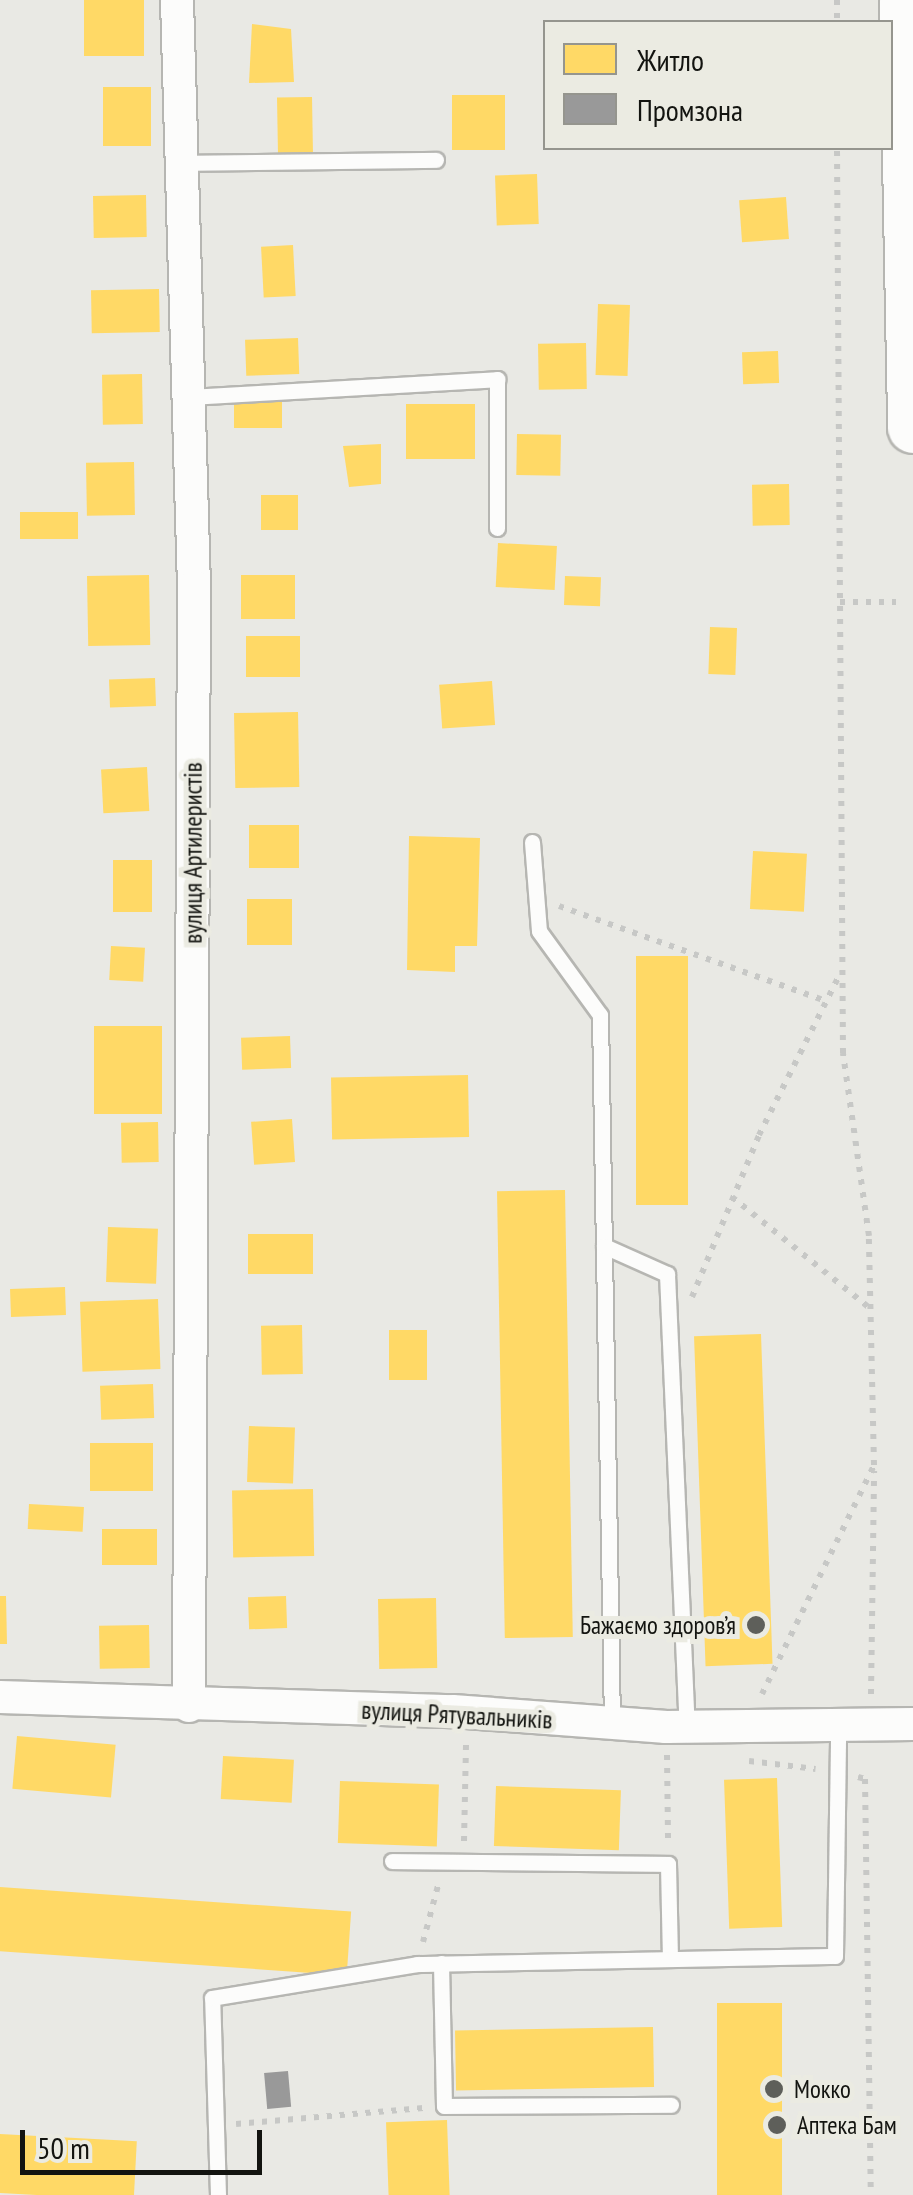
<!DOCTYPE html>
<html>
<head>
<meta charset="utf-8">
<style>
  body { margin:0 }
  #map { position:relative; width:913px; height:2195px; overflow:hidden; background:#e9e9e4; font-family:"PT Sans Narrow",sans-serif }
  div>[style] { position:absolute }
  [style*='--x'] { left:calc(var(--x)*1px); top:calc(var(--y)*1px); width:calc(var(--w)*1px); rotate:calc(var(--a)*1deg) }
  .homes>* { inset:0; background:#ffd966; transform-origin:0 0 }
  .industry>* { inset:0; background:#999; transform-origin:0 0 }
  .path>* { height:6px; margin-top:-3px; transform-origin:0; background:repeating-linear-gradient(90deg,#c7c8c6 0 5px,transparent 0 13px) }
  .roads { filter:drop-shadow(2px 0 #b6b6b2) drop-shadow(-2px 0 #b6b6b2) drop-shadow(0 2px #b6b6b2) drop-shadow(0 -2px #b6b6b2) }
  .lane>* { height:15px; margin:-7.5px; padding:0 7.5px; transform-origin:7.5px; border-radius:7.5px; background:#fcfcfb }
  .street>* { height:32px; margin:-16px; padding:0 16px; transform-origin:16px; border-radius:16px; background:#fcfcfb }
  .primary>* { height:50px; margin:-25px; padding:0 25px; transform-origin:25px; border-radius:25px; background:#fcfcfb }
  .dots>* { width:28px; height:28px; translate:-50% -50%; box-sizing:border-box; border:5px solid #ebebe2; border-radius:50% }
  span { translate:-50% -50%; white-space:nowrap; text-align:center; line-height:1.15; -webkit-text-stroke:10px #ebebe2; paint-order:stroke }
  .street-label { font-size:25px; color:#131410 }
  .poi-label { font-size:25px; color:#131410 }
  .right { translate:-100% -50%; text-align:right }
  .left { translate:0 -50%; text-align:left }
  .legend { position:absolute; left:543px; top:20px; width:350px; height:130px; box-sizing:border-box; background:#ebebe2; border:2px solid #95958e; margin:0; padding:12px 18px; list-style:none; font-size:30px; color:#131410 }
  .legend li { display:flex; align-items:center; gap:20px; height:50px }
  .legend b { width:50px; border:2px solid #95958e }
  .scale { position:absolute; left:20px; top:2130px; width:242px; height:45px; box-sizing:border-box; border:5px solid #131410; border-top:0; padding-left:12px; font-size:30px; line-height:35px; white-space:nowrap; color:#131410; -webkit-text-stroke:8px #ebebe2; paint-order:stroke }
</style>
</head>
<body>
<div id="map">
  <div class="homes">
    <div style="left:84px;top:0;width:60px;height:56px"></div>
    <div style="clip-path:polygon(252px 24px,291px 29px,294px 82px,249px 83px)"></div>
    <div style="left:103px;top:87px;width:48px;height:59px"></div>
    <div style="left:452px;top:95px;width:53px;height:55px"></div>
    <div style="left:312px;top:97px;width:64px;height:35px;rotate:89deg"></div>
    <div style="left:537px;top:174px;width:50px;height:42px;rotate:88deg"></div>
    <div style="left:146px;top:195px;width:42px;height:53px;rotate:89deg"></div>
    <div style="left:786px;top:197px;width:42px;height:47px;rotate:86deg"></div>
    <div style="left:293px;top:245px;width:51px;height:32px;rotate:87deg"></div>
    <div style="left:159px;top:289px;width:43px;height:68px;rotate:89deg"></div>
    <div style="left:598px;top:304px;width:32px;height:71px;rotate:2deg"></div>
    <div style="left:298px;top:338px;width:36px;height:53px;rotate:88deg"></div>
    <div style="left:586px;top:343px;width:46px;height:48px;rotate:89deg"></div>
    <div style="left:778px;top:351px;width:32px;height:36px;rotate:88deg"></div>
    <div style="left:142px;top:374px;width:50px;height:40px;rotate:89deg"></div>
    <div style="left:282px;top:398px;width:30px;height:48px;rotate:90deg"></div>
    <div style="left:475px;top:404px;width:55px;height:69px;rotate:90deg"></div>
    <div style="left:517px;top:434px;width:44px;height:41px;rotate:1deg"></div>
    <div style="clip-path:polygon(381px 444px,381px 484px,349px 487px,343px 446px)"></div>
    <div style="left:134px;top:462px;width:53px;height:48px;rotate:89deg"></div>
    <div style="left:789px;top:484px;width:41px;height:37px;rotate:89deg"></div>
    <div style="left:261px;top:495px;width:37px;height:35px"></div>
    <div style="left:78px;top:512px;width:27px;height:58px;rotate:90deg"></div>
    <div style="left:498px;top:543px;width:59px;height:44px;rotate:3deg"></div>
    <div style="left:149px;top:575px;width:70px;height:62px;rotate:89deg"></div>
    <div style="left:241px;top:575px;width:54px;height:44px"></div>
    <div style="left:565px;top:576px;width:36px;height:29px;rotate:2deg"></div>
    <div style="left:710px;top:627px;width:27px;height:47px;rotate:2deg"></div>
    <div style="left:246px;top:636px;width:54px;height:41px"></div>
    <div style="left:155px;top:678px;width:28px;height:46px;rotate:88deg"></div>
    <div style="left:492px;top:681px;width:44px;height:53px;rotate:86deg"></div>
    <div style="left:298px;top:712px;width:75px;height:64px;rotate:89deg"></div>
    <div style="left:147px;top:767px;width:44px;height:46px;rotate:87deg"></div>
    <div style="left:249px;top:825px;width:50px;height:43px"></div>
    <div style="clip-path:polygon(409px 836px,480px 838px,477px 946px,455px 946px,455px 972px,407px 970px)"></div>
    <div style="left:753px;top:851px;width:54px;height:58px;rotate:3deg"></div>
    <div style="left:113px;top:860px;width:39px;height:52px"></div>
    <div style="left:247px;top:899px;width:45px;height:46px"></div>
    <div style="left:111px;top:946px;width:34px;height:34px;rotate:3deg"></div>
    <div style="left:636px;top:956px;width:52px;height:249px"></div>
    <div style="left:94px;top:1026px;width:68px;height:88px"></div>
    <div style="left:290px;top:1036px;width:32px;height:49px;rotate:88deg"></div>
    <div style="left:468px;top:1075px;width:62px;height:137px;rotate:89deg"></div>
    <div style="left:292px;top:1119px;width:43px;height:41px;rotate:86deg"></div>
    <div style="left:158px;top:1122px;width:40px;height:37px;rotate:89deg"></div>
    <div style="left:565px;top:1190px;width:447px;height:68px;rotate:89deg"></div>
    <div style="left:108px;top:1227px;width:50px;height:55px;rotate:2deg"></div>
    <div style="left:313px;top:1234px;width:40px;height:65px;rotate:90deg"></div>
    <div style="left:65px;top:1287px;width:28px;height:55px;rotate:88deg"></div>
    <div style="left:158px;top:1299px;width:70px;height:78px;rotate:88deg"></div>
    <div style="left:302px;top:1325px;width:49px;height:41px;rotate:89deg"></div>
    <div style="left:427px;top:1330px;width:50px;height:38px;rotate:90deg"></div>
    <div style="left:761px;top:1334px;width:330px;height:67px;rotate:88deg"></div>
    <div style="left:153px;top:1384px;width:34px;height:53px;rotate:88deg"></div>
    <div style="left:249px;top:1426px;width:46px;height:56px;rotate:2deg"></div>
    <div style="left:153px;top:1443px;width:48px;height:63px;rotate:90deg"></div>
    <div style="left:313px;top:1489px;width:67px;height:81px;rotate:89deg"></div>
    <div style="left:29px;top:1504px;width:55px;height:25px;rotate:3deg"></div>
    <div style="left:102px;top:1529px;width:55px;height:36px"></div>
    <div style="clip-path:polygon(0 1596px,6px 1596px,7px 1644px,0 1644px)"></div>
    <div style="left:286px;top:1596px;width:32px;height:38px;rotate:88deg"></div>
    <div style="left:436px;top:1598px;width:70px;height:58px;rotate:89deg"></div>
    <div style="left:149px;top:1625px;width:43px;height:50px;rotate:89deg"></div>
    <div style="left:17px;top:1736px;width:99px;height:53px;rotate:5deg"></div>
    <div style="left:223px;top:1756px;width:71px;height:43px;rotate:3deg"></div>
    <div style="left:777px;top:1778px;width:149px;height:53px;rotate:88deg"></div>
    <div style="left:340px;top:1781px;width:99px;height:62px;rotate:2deg"></div>
    <div style="left:496px;top:1786px;width:125px;height:60px;rotate:2deg"></div>
    <div style="left:0;top:1887px;width:352px;height:64px;rotate:4deg"></div>
    <div style="left:717px;top:2003px;width:65px;height:192px"></div>
    <div style="left:653px;top:2027px;width:60px;height:198px;rotate:89deg"></div>
    <div style="left:447px;top:2120px;width:75px;height:61px;rotate:88deg"></div>
    <div style="left:0;top:2134px;width:137px;height:59px;rotate:3deg"></div>
  </div>
  <div class="industry">
    <div style="left:288px;top:2071px;width:36px;height:24px;rotate:85deg"></div>
  </div>
  <div class="path">
    <div style="--x:837;--y:0;--w:22;--a:90"></div>
    <div style="--x:840;--y:602;--w:56;--a:0"></div>
    <div style="--x:559;--y:906;--w:283;--a:19.6"></div>
    <div style="--x:732;--y:1197;--w:179;--a:38.9"></div>
    <div style="--x:692;--y:1297;--w:175;--a:-67.5"></div>
    <div style="--x:759;--y:1135;--w:182;--a:-63.3"></div>
    <div style="--x:762;--y:1694;--w:255;--a:-63.9"></div>
    <div style="--x:874;--y:1465;--w:229;--a:-91.3"></div>
    <div style="--x:869;--y:1236;--w:185;--a:-98.1"></div>
    <div style="--x:843;--y:1053;--w:905;--a:-90.38"></div>
    <div style="--x:871;--y:1694;--w:223;--a:-89.2"></div>
    <div style="--x:667;--y:1755;--w:88;--a:89.3"></div>
    <div style="--x:749;--y:1761;--w:67;--a:6.8"></div>
    <div style="--x:858;--y:1777;--w:7;--a:16"></div>
    <div style="--x:865;--y:1779;--w:416;--a:89.2"></div>
    <div style="--x:464;--y:1841;--w:98;--a:-88.8"></div>
    <div style="--x:423;--y:1942;--w:62;--a:-75.1"></div>
    <div style="--x:236;--y:2124;--w:188;--a:-4.9"></div>
  </div>
  <div class="roads">
    <div class="lane">
      <div style="--x:180;--y:163;--w:256;--a:-0.7"></div>
      <div style="--x:188;--y:397;--w:310;--a:-3.3"></div>
      <div style="--x:497;--y:379;--w:149;--a:90"></div>
      <div style="--x:532;--y:842;--w:89;--a:85.5"></div>
      <div style="--x:539;--y:931;--w:104;--a:54"></div>
      <div style="--x:600;--y:1015;--w:710;--a:89.03"></div>
      <div style="--x:604;--y:1246;--w:69;--a:24"></div>
      <div style="--x:667;--y:1274;--w:453;--a:87.5"></div>
      <div style="--x:392;--y:1861;--w:276;--a:0.6"></div>
      <div style="--x:668;--y:1864;--w:93;--a:88.8"></div>
      <div style="--x:441;--y:1963;--w:143;--a:88.8"></div>
      <div style="--x:444;--y:2106;--w:227;--a:-0.3"></div>
      <div style="--x:218;--y:2195;--w:197;--a:-91.7"></div>
      <div style="--x:212;--y:1998;--w:208;--a:-9.4"></div>
      <div style="--x:417;--y:1964;--w:418;--a:-1.1"></div>
      <div style="--x:835;--y:1956;--w:228;--a:-89.2"></div>
    </div>
    <div class="street">
      <div style="--x:177;--y:0;--w:587;--a:88.34"></div>
      <div style="--x:194;--y:587;--w:1119;--a:90.26"></div>
      <div style="--x:0;--y:1697;--w:453;--a:1.8"></div>
      <div style="--x:453;--y:1711;--w:214;--a:4.3"></div>
      <div style="--x:666;--y:1727;--w:247;--a:-0.7"></div>
    </div>
    <div class="primary">
      <div style="--x:905;--y:0;--w:428;--a:88.9"></div>
    </div>
  </div>
  <div class="dots">
    <div style="left:756px;top:1625px;background:#5e5f5a"></div>
    <div style="left:774px;top:2089px;background:#5e5f5a"></div>
    <div style="left:777px;top:2125px;background:#5e5f5a"></div>
  </div>
  <div class="street-label">
    <span style="left:193px;top:853px;rotate:-90deg">вулиця Артилеристів</span>
    <span style="left:457px;top:1715px;rotate:3deg">вулиця Рятувальників</span>
  </div>
  <div class="poi-label">
    <span class="right" style="left:736px;top:1625px">Бажаємо здоров’я</span>
    <span class="left" style="left:794px;top:2089px">Мокко</span>
    <span class="left" style="left:797px;top:2125px">Аптека Бам</span>
  </div>
  <ul class="legend">
  <li><b style="height:28px;background:#ffd966"></b>Житло</li>
  <li><b style="height:28px;background:#999"></b>Промзона</li>
  </ul>
  <div class="scale">50 m</div>
</div>
</body>
</html>
